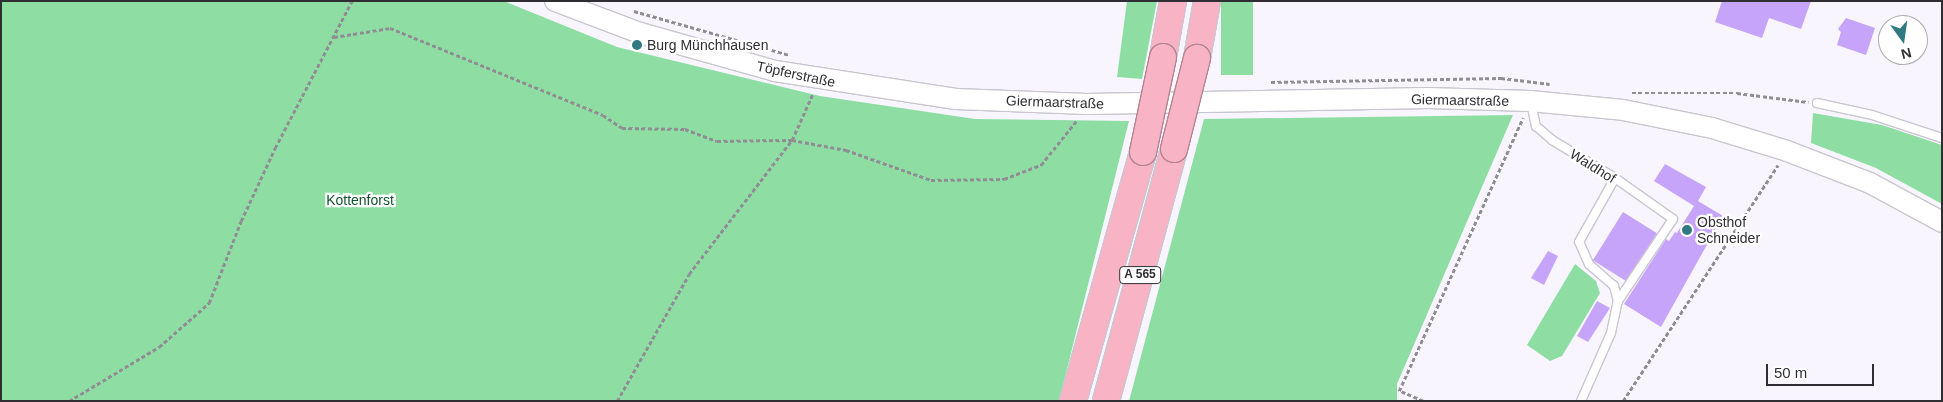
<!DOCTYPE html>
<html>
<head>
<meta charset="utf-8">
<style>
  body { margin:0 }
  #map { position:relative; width:1943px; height:402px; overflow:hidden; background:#f8f5fe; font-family:Helvetica,sans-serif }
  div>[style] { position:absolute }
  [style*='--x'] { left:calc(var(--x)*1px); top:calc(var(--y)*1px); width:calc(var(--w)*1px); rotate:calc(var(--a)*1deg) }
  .green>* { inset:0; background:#8edea3; transform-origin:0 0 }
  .building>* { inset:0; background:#c6a4fa; transform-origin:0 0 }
  .path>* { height:2.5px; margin-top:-1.25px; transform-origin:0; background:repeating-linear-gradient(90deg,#908e94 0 4px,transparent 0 6.5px) }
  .roads { filter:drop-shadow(1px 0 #c9c6cf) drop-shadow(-1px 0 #c9c6cf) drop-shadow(0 1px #c9c6cf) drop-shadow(0 -1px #c9c6cf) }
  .lane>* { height:8px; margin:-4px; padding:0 4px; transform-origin:4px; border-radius:4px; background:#fff }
  .secondary>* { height:20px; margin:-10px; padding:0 10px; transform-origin:10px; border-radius:10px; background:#fff }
  .highway>* { height:26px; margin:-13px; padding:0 13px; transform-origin:13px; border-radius:13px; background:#f8b3c4 }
  .bridges { filter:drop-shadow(1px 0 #b28491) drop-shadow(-1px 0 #b28491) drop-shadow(0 1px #b28491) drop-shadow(0 -1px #b28491) }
  .highway-bridge>* { height:26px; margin:-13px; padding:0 13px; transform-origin:13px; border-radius:13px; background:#f8b3c4 }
  .dots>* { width:14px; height:14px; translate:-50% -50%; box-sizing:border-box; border:2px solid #fff; border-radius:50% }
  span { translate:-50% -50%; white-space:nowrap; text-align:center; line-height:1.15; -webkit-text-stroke:4.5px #fff; paint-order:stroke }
  .shield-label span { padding:1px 4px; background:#fff; border:1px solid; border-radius:4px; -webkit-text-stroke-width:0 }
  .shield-label { font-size:12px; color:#302e32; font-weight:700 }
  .poi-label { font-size:14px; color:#302e32 }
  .left { translate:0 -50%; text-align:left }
  .street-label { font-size:14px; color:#302e32 }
  .park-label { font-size:14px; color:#12532b }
  .frame { position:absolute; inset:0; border:2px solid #302e32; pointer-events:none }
  .north { position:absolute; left:1878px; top:15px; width:50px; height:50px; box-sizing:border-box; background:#fff; border:1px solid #acabad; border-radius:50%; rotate:166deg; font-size:14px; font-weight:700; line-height:20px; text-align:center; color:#302e32 }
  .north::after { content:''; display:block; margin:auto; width:18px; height:22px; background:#317982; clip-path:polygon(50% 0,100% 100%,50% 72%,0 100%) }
  .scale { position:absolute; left:1766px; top:364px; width:108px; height:22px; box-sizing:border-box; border:2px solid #302e32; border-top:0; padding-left:6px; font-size:15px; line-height:18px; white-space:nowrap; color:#302e32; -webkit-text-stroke:4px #fff; paint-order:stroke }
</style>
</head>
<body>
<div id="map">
  <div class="green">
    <div style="clip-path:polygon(1px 1px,504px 1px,617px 47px,820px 96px,975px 119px,1129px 121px,1059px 401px,1px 401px)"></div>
    <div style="clip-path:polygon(1127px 1px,1157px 1px,1142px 79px,1117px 77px)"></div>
    <div style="left:1221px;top:1px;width:32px;height:74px"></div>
    <div style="clip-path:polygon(1813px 113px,1882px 125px,1942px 145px,1942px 204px,1876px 168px,1811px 143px)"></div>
    <div style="clip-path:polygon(1513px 115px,1397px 384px,1397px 401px,1129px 401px,1204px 119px)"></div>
    <div style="clip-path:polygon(1575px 264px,1596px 281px,1600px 293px,1562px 356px,1550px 361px,1527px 345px)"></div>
  </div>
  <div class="building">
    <div style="clip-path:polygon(1722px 1px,1811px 1px,1801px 29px,1769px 18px,1762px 38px,1715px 22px)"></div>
    <div style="clip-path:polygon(1846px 18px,1875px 28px,1866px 55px,1837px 45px,1841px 32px,1838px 29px)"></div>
    <div style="clip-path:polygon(1665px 164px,1706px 187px,1698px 201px,1723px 216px,1661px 327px,1624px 304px,1666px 239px,1669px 241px,1675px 232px,1677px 233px,1694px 206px,1654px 181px)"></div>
    <div style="left:1623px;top:212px;width:40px;height:57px;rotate:32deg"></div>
    <div style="clip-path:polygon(1548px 251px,1558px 256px,1544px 285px,1531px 278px)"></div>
    <div style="clip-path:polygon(1597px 301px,1610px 308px,1588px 342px,1577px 336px)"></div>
  </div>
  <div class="path">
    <div style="--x:634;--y:11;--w:162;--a:15.8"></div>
    <div style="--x:334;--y:37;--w:57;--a:-9.1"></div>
    <div style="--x:390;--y:28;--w:230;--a:22.2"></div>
    <div style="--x:603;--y:115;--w:23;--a:34"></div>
    <div style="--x:622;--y:128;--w:63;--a:0.9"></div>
    <div style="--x:685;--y:129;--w:34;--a:21"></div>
    <div style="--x:717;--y:141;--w:75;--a:-0.8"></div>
    <div style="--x:792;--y:140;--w:55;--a:10.5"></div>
    <div style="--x:846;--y:150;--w:90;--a:19.4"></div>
    <div style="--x:931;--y:180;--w:73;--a:-0.8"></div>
    <div style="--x:1004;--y:179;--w:40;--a:-21"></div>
    <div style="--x:1041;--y:165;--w:58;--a:-51.3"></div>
    <div style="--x:1271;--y:82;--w:230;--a:-1"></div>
    <div style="--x:1501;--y:78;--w:49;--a:7"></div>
    <div style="--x:1632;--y:93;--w:105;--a:0"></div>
    <div style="--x:1737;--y:93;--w:72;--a:7.2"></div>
    <div style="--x:69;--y:401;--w:105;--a:-31"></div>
    <div style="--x:159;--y:347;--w:67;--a:-41.3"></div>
    <div style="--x:209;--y:303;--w:88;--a:-68.7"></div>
    <div style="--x:241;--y:221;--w:81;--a:-65"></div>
    <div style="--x:275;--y:148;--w:166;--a:-62.4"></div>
    <div style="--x:617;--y:401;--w:146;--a:-60.4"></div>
    <div style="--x:689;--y:274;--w:169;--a:-52.5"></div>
    <div style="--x:792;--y:140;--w:51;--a:-65.9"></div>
    <div style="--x:1423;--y:401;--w:26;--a:-157"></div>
    <div style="--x:1399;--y:391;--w:300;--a:-65.6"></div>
    <div style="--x:1623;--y:401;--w:282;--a:-56.7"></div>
  </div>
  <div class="roads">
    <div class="lane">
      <div style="--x:1531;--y:103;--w:24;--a:78"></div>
      <div style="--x:1536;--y:126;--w:21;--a:41"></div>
      <div style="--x:1552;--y:140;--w:74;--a:31.1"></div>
      <div style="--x:1615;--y:178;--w:71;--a:35.3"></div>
      <div style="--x:1673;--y:219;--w:99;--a:123.9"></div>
      <div style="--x:1817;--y:103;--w:56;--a:12.3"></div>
      <div style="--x:1872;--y:115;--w:74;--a:18.2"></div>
      <div style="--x:1581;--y:401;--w:74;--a:-66.2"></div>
      <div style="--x:1611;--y:333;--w:33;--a:-78"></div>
      <div style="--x:1618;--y:301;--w:16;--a:-105"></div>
      <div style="--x:1614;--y:286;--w:33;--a:-139"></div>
      <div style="--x:1589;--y:264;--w:24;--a:-114"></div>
      <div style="--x:1579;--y:242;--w:73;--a:-60.6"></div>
    </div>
    <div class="secondary">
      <div style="--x:555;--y:1;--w:91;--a:20.6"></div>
      <div style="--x:640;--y:33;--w:140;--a:15.7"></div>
      <div style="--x:775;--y:71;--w:183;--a:8.8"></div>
      <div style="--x:956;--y:99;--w:131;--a:2.2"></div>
      <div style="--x:1087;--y:104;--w:341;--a:-1"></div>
      <div style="--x:1428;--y:98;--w:102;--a:1.7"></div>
      <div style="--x:1530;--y:101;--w:93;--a:5.5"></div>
      <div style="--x:1623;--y:110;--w:91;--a:11.4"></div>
      <div style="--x:1712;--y:128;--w:78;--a:17"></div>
      <div style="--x:1787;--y:151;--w:89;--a:21.1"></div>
      <div style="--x:1870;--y:183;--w:82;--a:28.4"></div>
    </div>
    <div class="highway">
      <div style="--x:1163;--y:57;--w:57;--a:-79.9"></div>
      <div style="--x:1197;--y:58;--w:58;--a:-80"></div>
      <div style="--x:1073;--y:401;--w:259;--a:-74.3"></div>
      <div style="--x:1106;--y:401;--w:261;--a:-74.9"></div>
    </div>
  </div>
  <div class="bridges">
    <div class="highway-bridge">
      <div style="--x:1174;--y:149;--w:94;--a:-75.8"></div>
      <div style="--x:1143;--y:152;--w:97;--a:-78.1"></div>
    </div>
  </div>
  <div class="dots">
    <div style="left:637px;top:45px;background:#317982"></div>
    <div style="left:1687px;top:230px;background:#317982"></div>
  </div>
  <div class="shield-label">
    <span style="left:1140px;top:275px">A 565</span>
  </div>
  <div class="poi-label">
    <span class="left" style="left:647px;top:45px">Burg Münchhausen</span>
    <span class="left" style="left:1697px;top:230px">Obsthof<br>Schneider</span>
  </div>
  <div class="street-label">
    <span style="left:796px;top:74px;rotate:12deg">Töpferstraße</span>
    <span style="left:1460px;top:100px;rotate:1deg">Giermaarstraße</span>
    <span style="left:1055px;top:102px;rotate:2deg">Giermaarstraße</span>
    <span style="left:1593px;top:166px;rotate:32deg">Waldhof</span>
  </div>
  <div class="park-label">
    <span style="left:360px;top:200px">Kottenforst</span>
  </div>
  <div class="frame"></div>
  <div class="north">N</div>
  <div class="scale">50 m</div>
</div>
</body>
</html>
